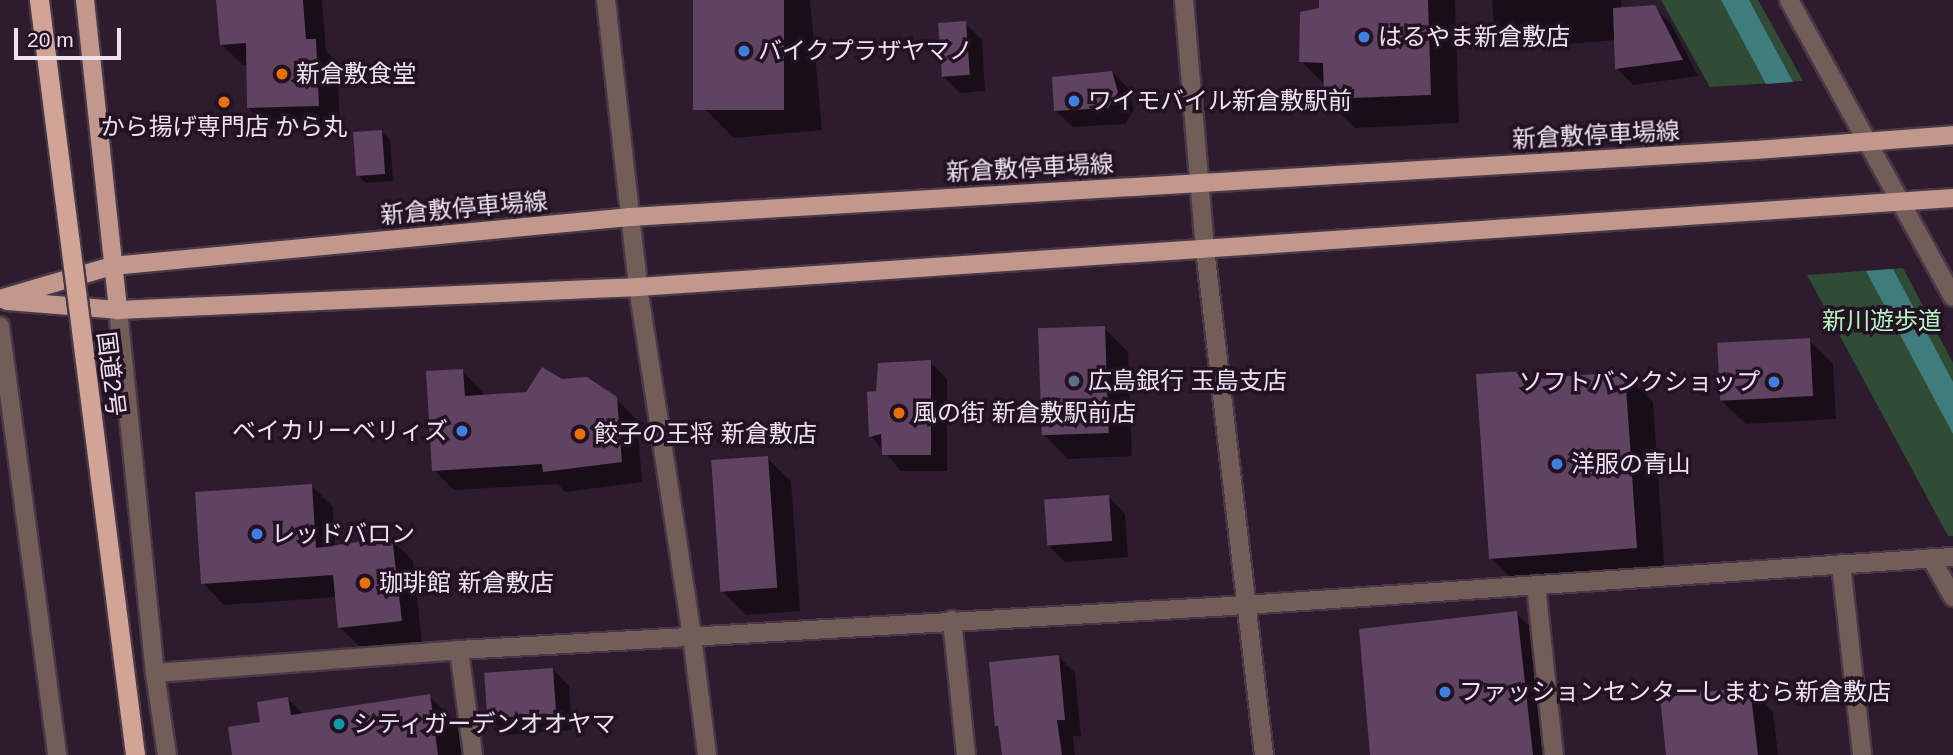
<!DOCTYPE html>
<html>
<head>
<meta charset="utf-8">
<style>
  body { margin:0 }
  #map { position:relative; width:1953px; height:755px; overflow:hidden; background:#2d1c2d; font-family:Helvetica,"Noto Sans JP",sans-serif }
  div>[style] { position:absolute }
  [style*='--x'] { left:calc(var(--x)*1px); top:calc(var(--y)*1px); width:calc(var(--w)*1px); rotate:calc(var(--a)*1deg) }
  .green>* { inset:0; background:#314c36 }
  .water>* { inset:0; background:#3e7c7e }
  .shadow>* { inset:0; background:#0007 }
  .building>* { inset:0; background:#604261; transform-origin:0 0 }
  .roads { filter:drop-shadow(2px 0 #483848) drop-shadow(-2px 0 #483848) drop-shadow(0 2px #483848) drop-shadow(0 -2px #483848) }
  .minor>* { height:18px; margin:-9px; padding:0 9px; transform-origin:9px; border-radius:9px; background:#725d58 }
  .tertiary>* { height:18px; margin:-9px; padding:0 9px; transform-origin:9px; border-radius:9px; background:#725d58 }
  .primary>* { height:18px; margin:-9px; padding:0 9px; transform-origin:9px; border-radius:9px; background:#c2988c }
  .bridges { filter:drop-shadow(2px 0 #483848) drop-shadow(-2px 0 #483848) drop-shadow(0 2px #483848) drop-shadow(0 -2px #483848) }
  .trunk-bridge>* { height:19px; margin:-9.5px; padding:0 9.5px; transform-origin:9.5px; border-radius:9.5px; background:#d2a496 }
  .dots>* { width:19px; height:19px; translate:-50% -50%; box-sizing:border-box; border:4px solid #231223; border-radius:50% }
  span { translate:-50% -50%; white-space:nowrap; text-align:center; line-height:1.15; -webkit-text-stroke:7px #231223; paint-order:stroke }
  .poi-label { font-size:24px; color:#eee2ee }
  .left { translate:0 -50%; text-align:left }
  .right { translate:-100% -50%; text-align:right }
  .street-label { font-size:24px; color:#eee2ee }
  .park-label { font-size:24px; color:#b6f5c2 }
  .scale { position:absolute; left:14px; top:28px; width:107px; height:32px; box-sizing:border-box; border:4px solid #eee2ee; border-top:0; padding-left:9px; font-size:21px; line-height:24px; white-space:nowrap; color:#eee2ee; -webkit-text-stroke:5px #231223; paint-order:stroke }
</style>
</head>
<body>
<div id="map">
  <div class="green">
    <div style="clip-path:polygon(1661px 0,1758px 0,1803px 81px,1710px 87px)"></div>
    <div style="clip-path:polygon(1903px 268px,1953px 363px,1953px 536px,1948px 536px,1807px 275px)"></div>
  </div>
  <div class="water">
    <div style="clip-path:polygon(1721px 0,1749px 0,1793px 82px,1766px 84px)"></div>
    <div style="clip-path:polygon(1893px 269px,1953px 382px,1953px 434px,1866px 271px)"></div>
  </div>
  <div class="shadow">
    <div style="clip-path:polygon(218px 0,322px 0,326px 51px,337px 62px,340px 127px,270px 129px,249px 108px,248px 65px,243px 65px,221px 44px)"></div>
    <div style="clip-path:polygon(695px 0,810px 0,822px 130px,734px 138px,705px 109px)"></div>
    <div style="clip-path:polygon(1320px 0,1455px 0,1459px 123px,1355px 128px,1326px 99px,1325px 85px,1301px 61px,1321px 9px)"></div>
    <div style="clip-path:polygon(1492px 0,1621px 0,1622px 9px,1654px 7px,1671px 24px,1698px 76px,1633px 85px,1617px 68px,1616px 40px,1517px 48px,1494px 24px)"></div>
    <div style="clip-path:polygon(965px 23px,982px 40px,985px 91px,960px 93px,943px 76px)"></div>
    <div style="clip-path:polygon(1112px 72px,1129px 89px,1134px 110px,1125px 124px,1073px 127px,1056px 111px)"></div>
    <div style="clip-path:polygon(382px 132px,390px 140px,393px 181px,366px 183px,358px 175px)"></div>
    <div style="clip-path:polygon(1104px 328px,1128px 352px,1132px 456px,1068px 459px,1044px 435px)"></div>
    <div style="clip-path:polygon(1809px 340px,1833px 364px,1836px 419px,1746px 424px,1722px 401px)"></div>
    <div style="clip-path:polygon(930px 362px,947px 379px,947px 471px,901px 471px,871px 436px,877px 393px)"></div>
    <div style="clip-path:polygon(462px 371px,483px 392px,483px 397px,527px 394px,562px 381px,616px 399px,637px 420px,642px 482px,565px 492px,558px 484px,454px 490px,434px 470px)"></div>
    <div style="clip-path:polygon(1524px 373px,1532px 381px,1624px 373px,1653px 402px,1665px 576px,1520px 587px,1491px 558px)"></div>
    <div style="clip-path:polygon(767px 458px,791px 481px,800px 611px,746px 615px,722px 591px)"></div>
    <div style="clip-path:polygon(311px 485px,333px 507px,335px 547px,391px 539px,413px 561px,422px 642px,361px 648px,339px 627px,337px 597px,224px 605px,203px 583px)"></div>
    <div style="clip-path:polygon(1109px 497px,1125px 514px,1128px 557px,1065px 562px,1048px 545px)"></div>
    <div style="clip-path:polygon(1516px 613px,1545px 642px,1558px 755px,1371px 755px)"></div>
    <div style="clip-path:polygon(1058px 656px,1075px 673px,1081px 736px,1073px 736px,1075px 755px,1002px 755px)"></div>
    <div style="clip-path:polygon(553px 669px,569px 686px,572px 730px,506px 735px,489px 718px)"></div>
    <div style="clip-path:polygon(1750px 688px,1773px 712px,1778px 755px,1668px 755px)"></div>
    <div style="clip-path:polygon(429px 696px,465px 732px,468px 755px,233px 755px,288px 699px,304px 715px)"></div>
  </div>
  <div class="building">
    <div style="clip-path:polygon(216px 0,303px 0,306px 39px,316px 39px,319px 106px,247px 108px,246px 43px,220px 45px)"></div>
    <div style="left:693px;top:0;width:91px;height:110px"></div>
    <div style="clip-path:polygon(1319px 0,1428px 0,1431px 95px,1324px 99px,1323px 63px,1299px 62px,1300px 12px,1319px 8px)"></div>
    <div style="clip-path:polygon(1655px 5px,1683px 60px,1615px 69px,1613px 8px)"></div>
    <div style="left:966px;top:21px;width:54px;height:28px;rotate:86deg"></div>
    <div style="clip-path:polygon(1112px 71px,1118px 92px,1108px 108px,1054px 111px,1052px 77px)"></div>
    <div style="left:382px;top:130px;width:44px;height:29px;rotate:86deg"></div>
    <div style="left:1105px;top:326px;width:107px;height:67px;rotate:88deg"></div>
    <div style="left:1810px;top:338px;width:58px;height:93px;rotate:87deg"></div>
    <div style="clip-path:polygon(931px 360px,931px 455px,882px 455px,881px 434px,869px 437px,867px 392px,876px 391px,878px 363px)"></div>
    <div style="clip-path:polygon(542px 367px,562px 379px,587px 377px,617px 397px,622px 462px,543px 472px,542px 464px,432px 471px,426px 371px,463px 369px,465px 396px,526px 392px)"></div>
    <div style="clip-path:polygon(1525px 371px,1526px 379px,1625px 372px,1637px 548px,1489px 559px,1476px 374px)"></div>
    <div style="left:768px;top:456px;width:132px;height:57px;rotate:86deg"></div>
    <div style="clip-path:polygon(312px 484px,316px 548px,392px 537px,402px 621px,338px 628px,333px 575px,201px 584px,195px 492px)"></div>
    <div style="left:1109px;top:495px;width:46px;height:65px;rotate:86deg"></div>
    <div style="clip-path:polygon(1517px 611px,1533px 755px,1370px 755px,1359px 629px)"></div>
    <div style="clip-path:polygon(1059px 655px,1065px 720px,1057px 720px,1062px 755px,1002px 755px,998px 726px,995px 726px,989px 662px)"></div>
    <div style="left:553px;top:668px;width:46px;height:69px;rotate:86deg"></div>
    <div style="clip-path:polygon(1750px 687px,1758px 755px,1666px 755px,1660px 697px)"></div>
    <div style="clip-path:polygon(430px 694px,438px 755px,232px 755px,228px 727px,260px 722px,257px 702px,288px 697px,291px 715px)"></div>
  </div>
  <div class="roads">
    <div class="minor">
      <div style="--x:1789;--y:0;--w:339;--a:61.1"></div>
      <div style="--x:1931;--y:558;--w:45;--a:60.6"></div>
      <div style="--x:1841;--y:564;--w:192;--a:83.7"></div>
      <div style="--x:1536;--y:585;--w:171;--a:84"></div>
      <div style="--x:952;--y:620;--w:136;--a:84.1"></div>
      <div style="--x:459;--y:650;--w:106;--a:82.4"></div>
      <div style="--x:155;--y:673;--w:305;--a:-4.3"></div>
      <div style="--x:459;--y:650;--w:757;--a:-3.26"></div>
      <div style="--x:1215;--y:607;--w:740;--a:-3.88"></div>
    </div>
    <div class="tertiary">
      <div style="--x:606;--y:0;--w:289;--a:83.6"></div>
      <div style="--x:638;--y:287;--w:353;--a:81.2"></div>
      <div style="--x:692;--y:636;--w:120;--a:82.8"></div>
      <div style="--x:1184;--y:0;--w:250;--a:85.2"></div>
      <div style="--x:1205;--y:249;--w:509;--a:83.35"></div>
      <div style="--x:118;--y:310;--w:365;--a:84.2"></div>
      <div style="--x:155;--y:673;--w:83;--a:81.7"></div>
      <div style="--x:0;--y:326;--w:433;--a:82.4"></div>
    </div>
    <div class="primary">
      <div style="--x:85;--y:0;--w:312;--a:83.9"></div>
      <div style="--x:0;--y:299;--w:117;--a:-16.4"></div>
      <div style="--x:112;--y:266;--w:520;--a:-5.4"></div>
      <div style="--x:630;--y:217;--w:1127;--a:-3.41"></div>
      <div style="--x:1755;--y:150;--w:199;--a:-4.3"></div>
      <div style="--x:7;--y:301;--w:111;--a:4.6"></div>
      <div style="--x:118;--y:310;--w:521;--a:-2.53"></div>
      <div style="--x:638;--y:287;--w:1318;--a:-3.87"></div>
    </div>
  </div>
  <div class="bridges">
    <div class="trunk-bridge">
      <div style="--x:39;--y:0;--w:761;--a:82.75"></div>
    </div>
  </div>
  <div class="dots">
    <div style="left:1364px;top:37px;background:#3f7fe0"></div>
    <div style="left:744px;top:51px;background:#3f7fe0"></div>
    <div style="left:282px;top:74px;background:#e8710a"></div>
    <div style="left:1074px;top:101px;background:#3f7fe0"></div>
    <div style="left:224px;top:102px;background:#e8710a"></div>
    <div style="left:1074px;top:381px;background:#5c6f8a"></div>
    <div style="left:1774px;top:382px;background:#3f7fe0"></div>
    <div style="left:899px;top:413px;background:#e8710a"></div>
    <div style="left:462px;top:431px;background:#3f7fe0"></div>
    <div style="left:580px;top:434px;background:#e8710a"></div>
    <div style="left:1557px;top:464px;background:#3f7fe0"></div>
    <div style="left:257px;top:534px;background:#3f7fe0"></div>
    <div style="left:365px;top:583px;background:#e8710a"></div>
    <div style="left:1445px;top:692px;background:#3f7fe0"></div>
    <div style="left:339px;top:724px;background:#0f9aa8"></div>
  </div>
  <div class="poi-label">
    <span class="left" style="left:1378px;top:37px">はるやま新倉敷店</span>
    <span class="left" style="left:758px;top:51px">バイクプラザヤマノ</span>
    <span class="left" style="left:296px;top:74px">新倉敷食堂</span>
    <span class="left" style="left:1088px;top:101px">ワイモバイル新倉敷駅前</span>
    <span style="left:224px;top:127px">から揚げ専門店 から丸</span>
    <span class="left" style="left:1088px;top:381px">広島銀行 玉島支店</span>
    <span class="right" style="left:1760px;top:382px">ソフトバンクショップ</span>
    <span class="left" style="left:913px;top:413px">風の街 新倉敷駅前店</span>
    <span class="right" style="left:448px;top:431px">ベイカリーベリィズ</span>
    <span class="left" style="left:594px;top:434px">餃子の王将 新倉敷店</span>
    <span class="left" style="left:1571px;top:464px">洋服の青山</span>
    <span class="left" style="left:271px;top:534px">レッドバロン</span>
    <span class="left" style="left:379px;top:583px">珈琲館 新倉敷店</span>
    <span class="left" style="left:1459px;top:692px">ファッションセンターしまむら新倉敷店</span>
    <span class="left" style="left:353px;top:724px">シティガーデンオオヤマ</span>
  </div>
  <div class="street-label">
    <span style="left:1596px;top:135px;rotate:-3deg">新倉敷停車場線</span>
    <span style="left:1030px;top:168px;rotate:-3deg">新倉敷停車場線</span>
    <span style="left:464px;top:208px;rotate:-5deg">新倉敷停車場線</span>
    <span style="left:111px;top:374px;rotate:83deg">国道2号</span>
  </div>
  <div class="park-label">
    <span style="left:1882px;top:321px">新川遊歩道</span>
  </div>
  <div class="scale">20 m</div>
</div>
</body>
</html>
